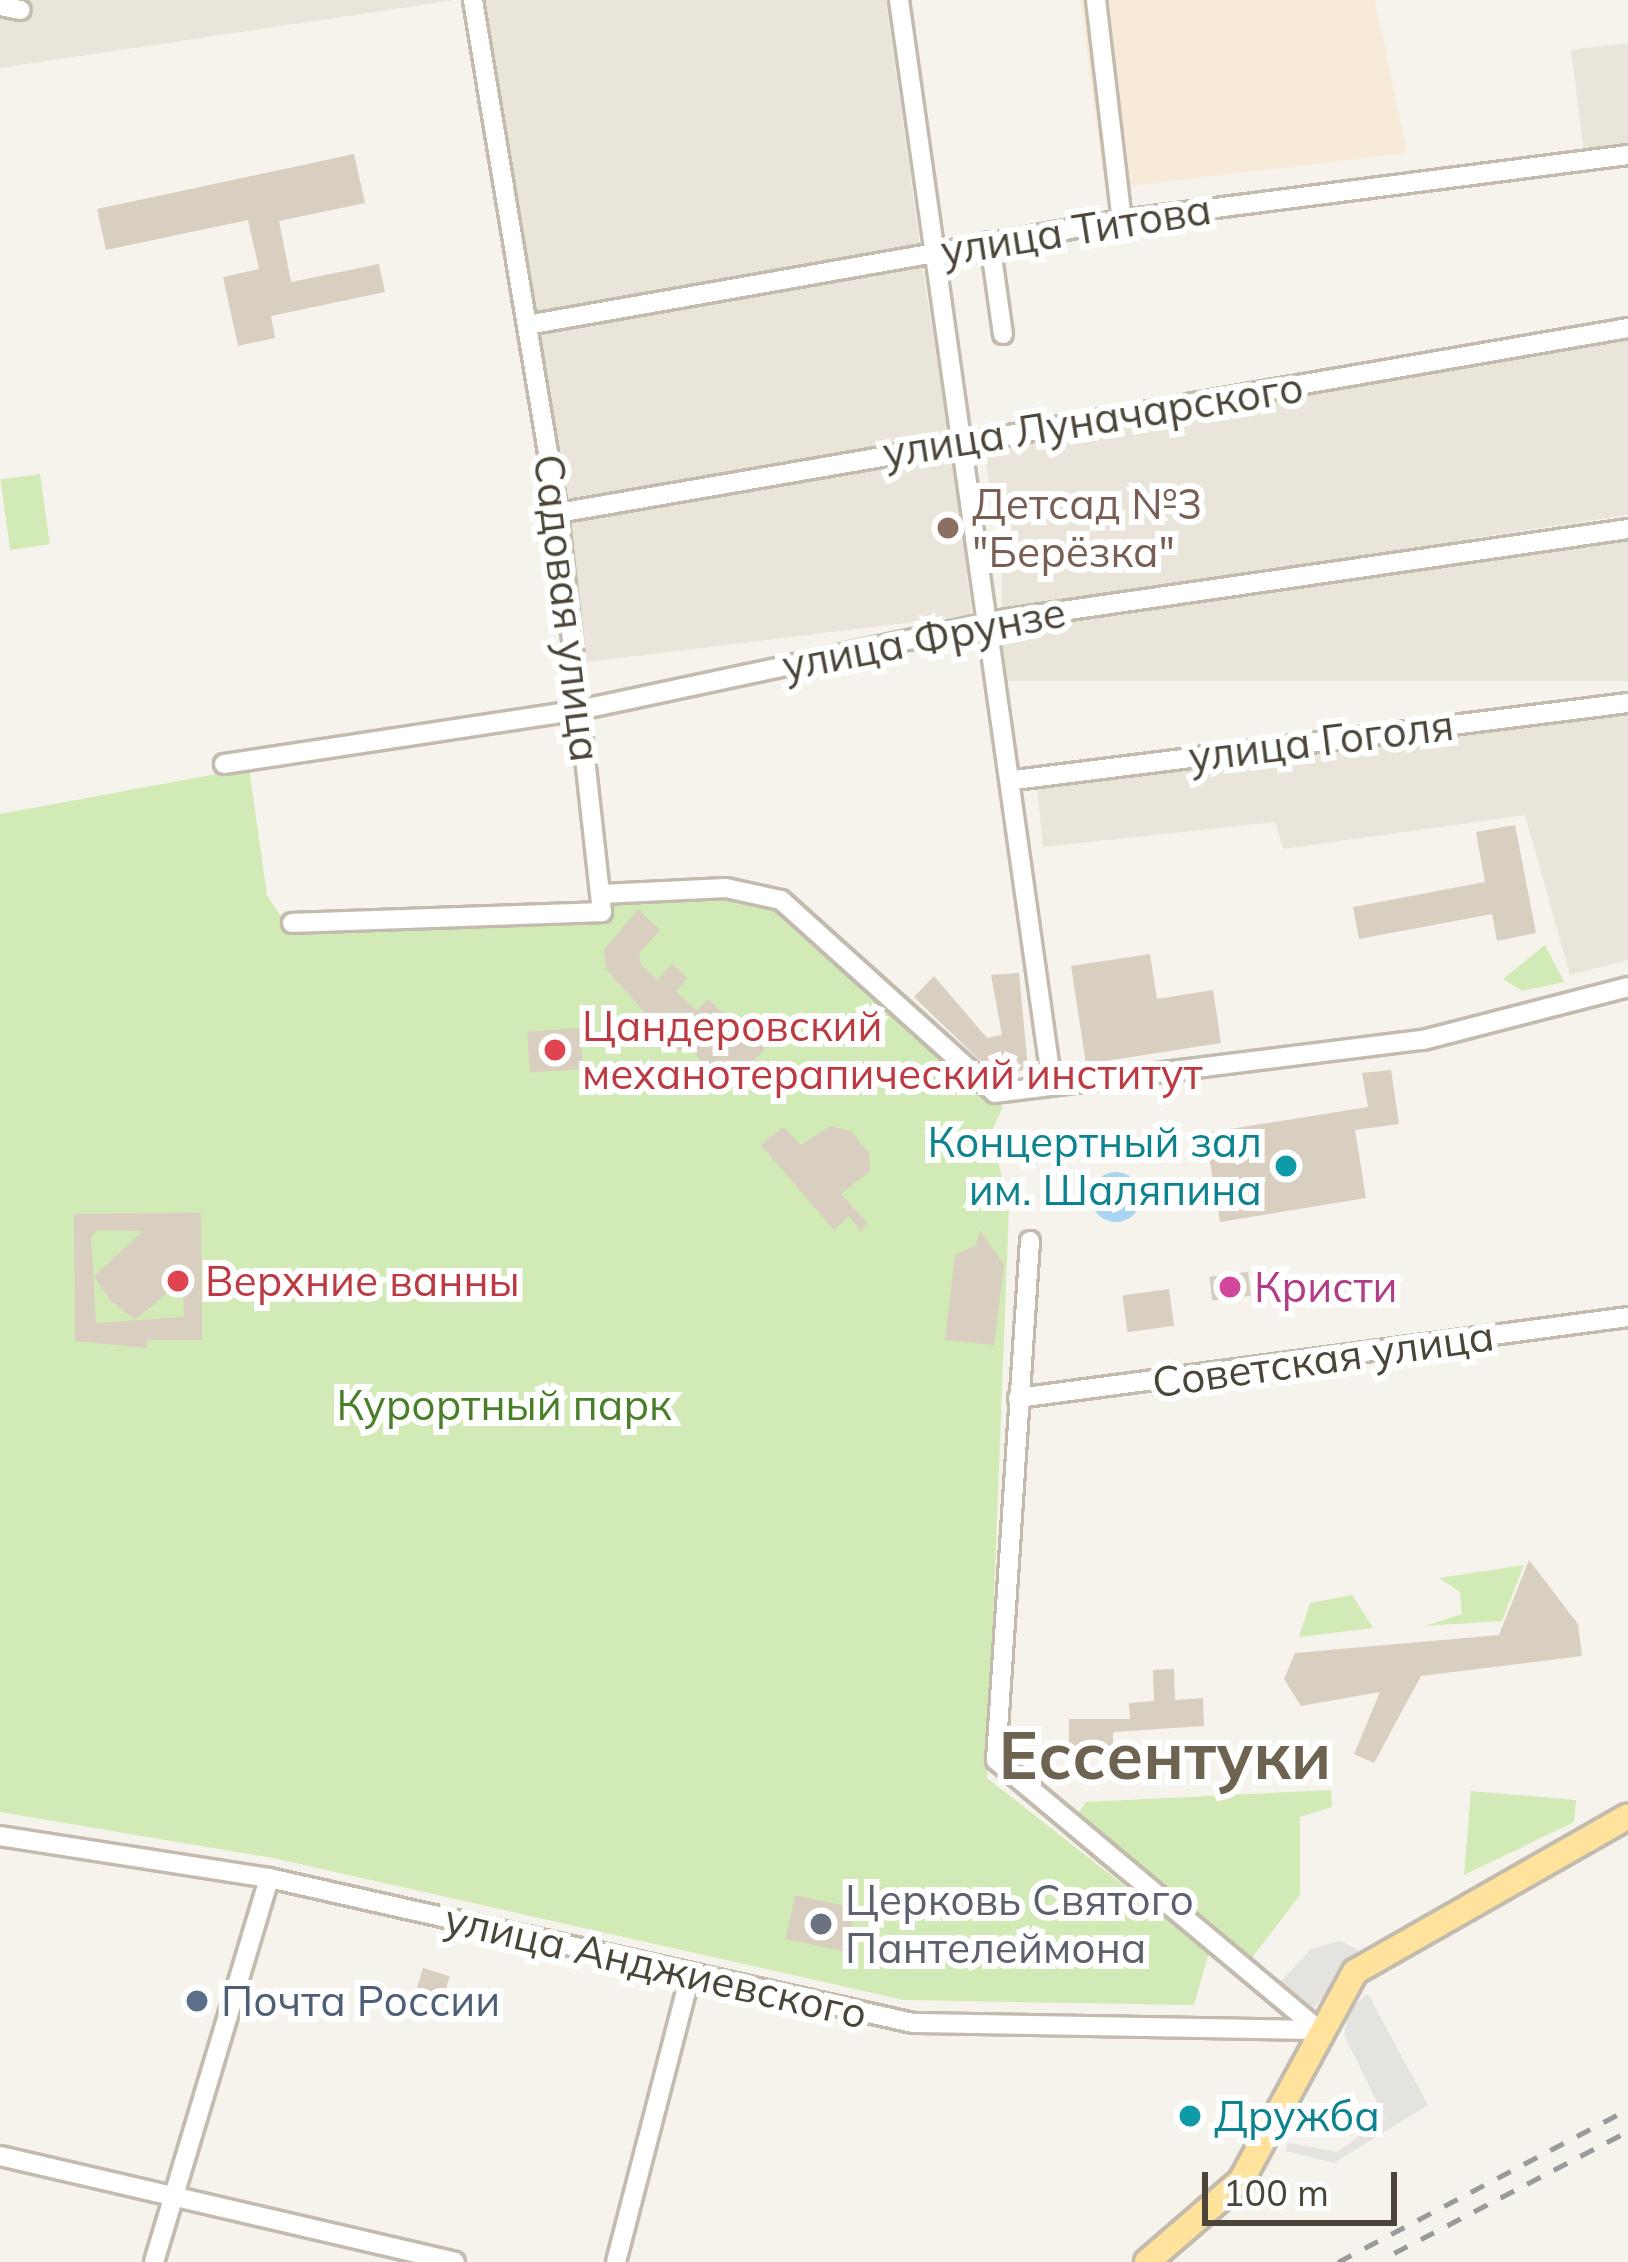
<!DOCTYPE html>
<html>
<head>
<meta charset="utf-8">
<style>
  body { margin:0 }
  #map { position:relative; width:1628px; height:2262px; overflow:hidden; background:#f6f3ec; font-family:Mulish,sans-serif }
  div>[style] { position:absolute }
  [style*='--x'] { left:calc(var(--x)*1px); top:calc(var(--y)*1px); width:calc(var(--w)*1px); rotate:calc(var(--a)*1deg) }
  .residential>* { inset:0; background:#eae5da; transform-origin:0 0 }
  .commercial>* { inset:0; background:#f7ead8 }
  .green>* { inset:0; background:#d2eab5; transform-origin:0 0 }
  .parking>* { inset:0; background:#e5e3e0 }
  .water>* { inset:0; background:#a9d4f2 }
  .round { border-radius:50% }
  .building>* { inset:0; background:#d8cfc1; transform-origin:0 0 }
  .roads { filter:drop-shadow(3px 0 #c2bbae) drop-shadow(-3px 0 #c2bbae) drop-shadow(0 3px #c2bbae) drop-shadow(0 -3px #c2bbae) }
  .minor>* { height:18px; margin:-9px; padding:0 9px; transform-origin:9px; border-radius:9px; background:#fff }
  .major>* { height:24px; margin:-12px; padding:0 12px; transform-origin:12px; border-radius:12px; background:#ffe39c }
  .rail>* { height:4.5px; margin-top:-2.25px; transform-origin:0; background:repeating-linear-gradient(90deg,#9a9a9a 0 15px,transparent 0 30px) }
  .dots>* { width:33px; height:33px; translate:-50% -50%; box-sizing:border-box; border:6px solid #fff; border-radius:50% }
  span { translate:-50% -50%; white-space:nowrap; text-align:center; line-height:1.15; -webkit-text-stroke:12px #fff; paint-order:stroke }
  .street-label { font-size:42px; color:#4b4439 }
  .education-label { font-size:42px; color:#785e54 }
  .left { translate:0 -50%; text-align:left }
  .health-label { font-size:42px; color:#be3a42 }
  .culture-label { font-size:42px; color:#0d838f }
  .right { translate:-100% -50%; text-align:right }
  .hotel-label { font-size:42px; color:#b23c85 }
  .park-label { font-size:42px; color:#4a7f2a }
  .worship-label { font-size:42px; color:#5b616d }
  .service-label { font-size:42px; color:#4e5e75 }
  .town-label { font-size:66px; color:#6e6250; font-weight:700 }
  .scale { position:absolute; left:1202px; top:2172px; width:195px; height:54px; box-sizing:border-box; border:6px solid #4b4439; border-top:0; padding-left:15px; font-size:36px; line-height:42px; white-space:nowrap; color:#4b4439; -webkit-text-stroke:9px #fff; paint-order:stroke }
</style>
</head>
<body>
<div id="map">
  <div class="residential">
    <div style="clip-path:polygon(0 0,455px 0,0 68px)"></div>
    <div style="clip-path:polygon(483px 0,886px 0,920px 246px,537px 315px)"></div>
    <div style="clip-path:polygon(1628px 43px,1628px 146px,1584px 152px,1571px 50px)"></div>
    <div style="left:922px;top:265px;width:175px;height:388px;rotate:81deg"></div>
    <div style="clip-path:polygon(1628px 335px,1628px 515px,1007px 608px,984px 450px)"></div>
    <div style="left:952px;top:453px;width:163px;height:392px;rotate:83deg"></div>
    <div style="left:1628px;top:539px;width:142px;height:626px;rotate:90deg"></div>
    <div style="clip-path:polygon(1628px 714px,1628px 960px,1570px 975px,1525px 815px,1283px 849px,1275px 822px,1043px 847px,1037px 786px)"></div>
  </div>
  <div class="commercial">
    <div style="clip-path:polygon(1080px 0,1375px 0,1407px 153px,1105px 189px)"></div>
  </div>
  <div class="green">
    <div style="left:40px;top:474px;width:71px;height:40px;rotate:82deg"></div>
    <div style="clip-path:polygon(249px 768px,267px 895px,283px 920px,722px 895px,775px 908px,1003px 1107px,991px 1132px,1009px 1207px,987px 1778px,1209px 1952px,1194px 2005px,904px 2000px,273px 1858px,0 1812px,0 814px)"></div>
    <div style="clip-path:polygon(1545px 945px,1564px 982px,1522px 991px,1503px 979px)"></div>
    <div style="clip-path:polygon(1524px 1565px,1502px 1621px,1425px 1626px,1462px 1614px,1460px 1592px,1439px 1578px)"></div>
    <div style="clip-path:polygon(1352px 1595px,1373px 1628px,1299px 1637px,1310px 1603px)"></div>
    <div style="clip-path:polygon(1331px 1790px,1332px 1807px,1300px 1817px,1300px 1895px,1251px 1959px,1076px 1816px,1086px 1802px)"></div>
    <div style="clip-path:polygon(1471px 1791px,1576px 1800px,1574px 1822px,1464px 1875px)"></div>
  </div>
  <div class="parking">
    <div style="clip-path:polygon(1340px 1941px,1359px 1950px,1306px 2019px,1272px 1991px,1311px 1949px)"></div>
    <div style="clip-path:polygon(1368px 1994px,1428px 2105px,1334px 2163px,1286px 2151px,1288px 2143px,1337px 2152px,1385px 2118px,1344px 2035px,1348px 2010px)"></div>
  </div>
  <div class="water">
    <div class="round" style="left:1091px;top:1172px;width:50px;height:50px"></div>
  </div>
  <div class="building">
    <div style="clip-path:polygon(354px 154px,365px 203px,279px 221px,291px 282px,379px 264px,385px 292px,271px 316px,275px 338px,238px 346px,223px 277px,259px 269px,248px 220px,106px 250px,97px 209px)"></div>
    <div style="clip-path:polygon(1515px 825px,1536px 933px,1497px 941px,1492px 914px,1359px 939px,1353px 907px,1485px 882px,1476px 832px)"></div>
    <div style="clip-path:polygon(638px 909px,660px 930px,639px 953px,641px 965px,657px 980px,672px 964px,687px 978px,676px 992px,697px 1011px,708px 999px,742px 1030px,751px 1019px,774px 1039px,741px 1075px,718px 1077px,686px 1045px,679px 1051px,606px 969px,604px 950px)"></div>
    <div style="clip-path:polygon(1150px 954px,1157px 999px,1213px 990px,1221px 1043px,1086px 1064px,1071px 966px)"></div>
    <div style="clip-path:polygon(1019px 973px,1028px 1069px,996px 1076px,914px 997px,934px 976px,987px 1038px,1002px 1035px,991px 975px)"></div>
    <div style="left:580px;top:1028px;width:41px;height:53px;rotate:86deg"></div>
    <div style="clip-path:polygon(1391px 1070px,1399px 1124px,1355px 1130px,1366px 1198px,1220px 1222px,1205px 1133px,1368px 1107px,1362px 1073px)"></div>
    <div style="clip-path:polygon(830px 1126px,851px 1131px,869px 1153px,870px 1171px,841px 1194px,867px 1222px,861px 1232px,849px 1216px,834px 1230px,761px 1145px,783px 1127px,801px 1145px)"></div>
    <div style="clip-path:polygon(evenodd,201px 1213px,202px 1340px,147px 1340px,147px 1348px,75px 1341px,74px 1214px,201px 1213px,97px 1230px,143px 1231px,94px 1276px,110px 1300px,135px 1320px,183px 1280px,184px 1317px,96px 1323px,91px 1237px,97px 1230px)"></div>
    <div style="clip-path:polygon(980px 1230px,1004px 1265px,994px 1345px,945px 1340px,955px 1255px,976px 1245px)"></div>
    <div style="left:1248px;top:1272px;width:24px;height:39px;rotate:83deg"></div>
    <div style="left:1169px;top:1289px;width:37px;height:47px;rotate:82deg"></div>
    <div style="clip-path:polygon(1529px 1560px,1578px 1624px,1582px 1656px,1421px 1676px,1374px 1763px,1354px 1754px,1380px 1692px,1301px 1706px,1284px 1679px,1295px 1653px,1499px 1635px)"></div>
    <div style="clip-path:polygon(1174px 1669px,1175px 1700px,1203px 1698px,1204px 1726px,1113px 1732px,1113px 1753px,1069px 1753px,1069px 1719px,1130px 1719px,1129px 1703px,1154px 1701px,1153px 1670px)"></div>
    <div style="left:795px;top:1895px;width:62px;height:45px;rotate:12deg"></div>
    <div style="left:423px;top:1968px;width:28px;height:25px;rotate:17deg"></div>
  </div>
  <div class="roads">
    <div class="minor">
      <div style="--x:899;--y:0;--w:1096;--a:81.97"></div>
      <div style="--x:1096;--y:0;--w:222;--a:83.3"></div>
      <div style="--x:0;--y:6;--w:21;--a:11"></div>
      <div style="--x:990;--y:242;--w:93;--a:82"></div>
      <div style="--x:527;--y:325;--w:604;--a:-10.01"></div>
      <div style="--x:1122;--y:220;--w:510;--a:-7.32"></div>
      <div style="--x:558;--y:513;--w:1086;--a:-9.81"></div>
      <div style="--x:224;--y:764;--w:359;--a:-8.6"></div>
      <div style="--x:579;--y:710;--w:438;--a:-12"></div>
      <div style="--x:1007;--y:619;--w:627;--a:-8.25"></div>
      <div style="--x:1015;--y:780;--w:618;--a:-7.16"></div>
      <div style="--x:602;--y:894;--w:124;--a:-2.8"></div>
      <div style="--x:726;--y:888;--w:56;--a:12.3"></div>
      <div style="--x:781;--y:900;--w:288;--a:42"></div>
      <div style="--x:995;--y:1093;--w:431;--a:-7.1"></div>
      <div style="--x:1423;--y:1040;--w:212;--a:-14.5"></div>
      <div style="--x:292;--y:923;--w:310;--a:-2"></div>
      <div style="--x:602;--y:912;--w:401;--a:-96.3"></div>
      <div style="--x:558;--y:513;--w:520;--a:-99.41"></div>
      <div style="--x:1030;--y:1241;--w:520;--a:93.75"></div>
      <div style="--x:996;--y:1760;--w:421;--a:39.9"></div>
      <div style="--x:1018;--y:1398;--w:615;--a:-7.56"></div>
      <div style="--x:0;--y:1836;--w:272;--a:8.9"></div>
      <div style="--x:269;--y:1878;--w:660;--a:12.69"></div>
      <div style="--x:913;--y:2023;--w:406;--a:1"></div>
      <div style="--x:0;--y:2156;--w:467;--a:13.1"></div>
      <div style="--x:154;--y:2262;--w:401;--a:-73.3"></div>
      <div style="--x:616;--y:2262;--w:296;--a:-75.5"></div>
    </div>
    <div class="major">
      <div style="--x:1147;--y:2262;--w:124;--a:-40.8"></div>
      <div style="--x:1241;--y:2181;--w:238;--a:-61.4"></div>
      <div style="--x:1355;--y:1972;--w:314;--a:-29.7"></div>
    </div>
  </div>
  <div class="rail">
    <div style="--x:1394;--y:2253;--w:264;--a:-27.5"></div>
    <div style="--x:1338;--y:2262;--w:328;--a:-27.8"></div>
  </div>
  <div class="dots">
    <div style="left:948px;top:528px;background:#8d6e63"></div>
    <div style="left:555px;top:1050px;background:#e0444e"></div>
    <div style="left:1286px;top:1166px;background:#0f9aa8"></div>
    <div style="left:178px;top:1281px;background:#e0444e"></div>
    <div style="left:1230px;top:1287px;background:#d1479c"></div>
    <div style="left:821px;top:1924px;background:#6b7280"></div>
    <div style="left:197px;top:2001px;background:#5c6f8a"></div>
    <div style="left:1190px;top:2116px;background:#0f9aa8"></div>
  </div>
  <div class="street-label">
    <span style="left:1076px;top:230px;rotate:-9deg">улица Титова</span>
    <span style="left:1093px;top:420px;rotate:-9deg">улица Луначарского</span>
    <span style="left:567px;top:608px;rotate:83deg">Садовая улица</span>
    <span style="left:924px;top:639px;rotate:-11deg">улица Фрунзе</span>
    <span style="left:1321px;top:741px;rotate:-7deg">улица Гоголя</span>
    <span style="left:1323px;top:1359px;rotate:-8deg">Советская улица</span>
    <span style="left:656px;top:1966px;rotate:13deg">улица Анджиевского</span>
  </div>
  <div class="education-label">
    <span class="left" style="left:972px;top:528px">Детсад №3<br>"Берёзка"</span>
  </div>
  <div class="health-label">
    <span class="left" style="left:582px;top:1050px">Цандеровский<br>механотерапический институт</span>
    <span class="left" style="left:205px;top:1281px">Верхние ванны</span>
  </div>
  <div class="culture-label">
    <span class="right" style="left:1262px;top:1166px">Концертный зал<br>им. Шаляпина</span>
    <span class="left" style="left:1214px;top:2116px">Дружба</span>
  </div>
  <div class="hotel-label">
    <span class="left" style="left:1254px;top:1287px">Кристи</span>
  </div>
  <div class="park-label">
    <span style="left:504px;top:1405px">Курортный парк</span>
  </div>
  <div class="worship-label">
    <span class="left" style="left:845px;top:1924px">Церковь Святого<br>Пантелеймона</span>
  </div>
  <div class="service-label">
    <span class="left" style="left:221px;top:2001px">Почта России</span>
  </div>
  <div class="town-label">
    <span style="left:1165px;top:1755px">Ессентуки</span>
  </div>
  <div class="scale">100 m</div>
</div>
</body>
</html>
